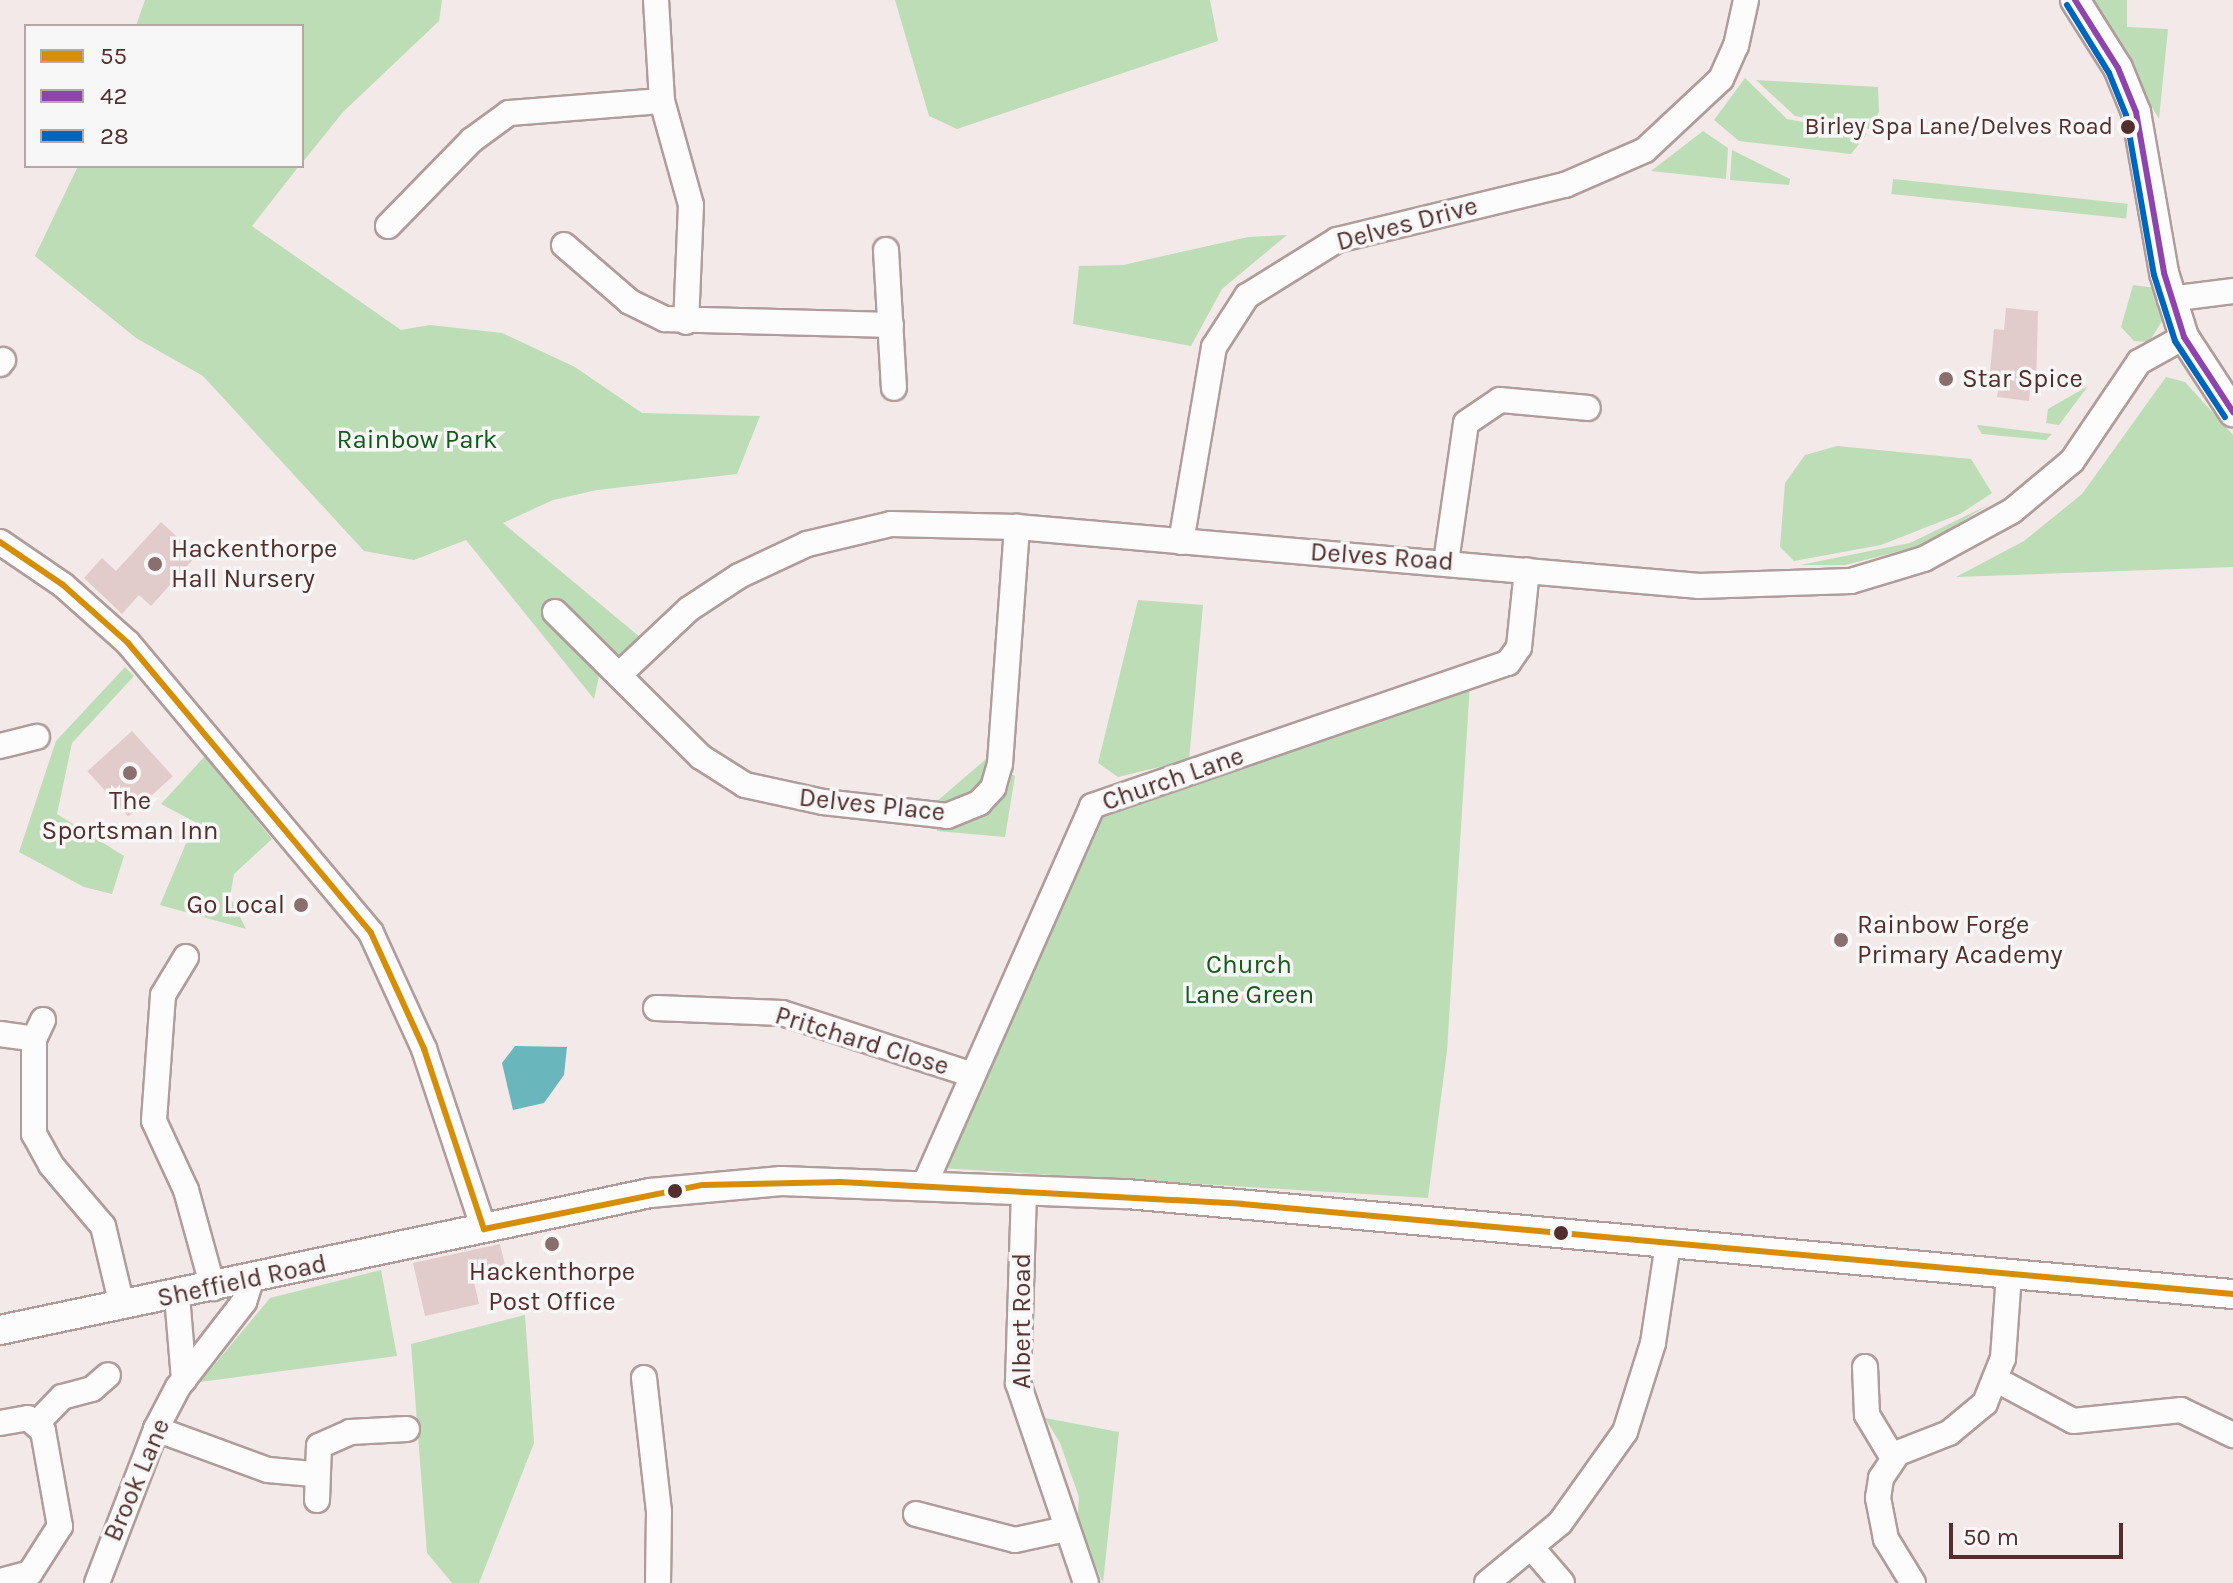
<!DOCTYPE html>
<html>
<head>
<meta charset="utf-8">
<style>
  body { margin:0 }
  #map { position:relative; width:2233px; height:1583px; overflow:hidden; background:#f3e9e8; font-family:Karla,sans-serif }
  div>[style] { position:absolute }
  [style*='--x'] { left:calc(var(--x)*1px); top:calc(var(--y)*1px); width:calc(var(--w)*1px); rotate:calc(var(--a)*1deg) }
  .green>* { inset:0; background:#bdddb7; transform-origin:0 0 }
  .water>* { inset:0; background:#69b7bd }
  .building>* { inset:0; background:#e2cccb; transform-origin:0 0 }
  .roads { filter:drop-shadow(2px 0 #af9c9b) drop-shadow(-2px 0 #af9c9b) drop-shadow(0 2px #af9c9b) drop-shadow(0 -2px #af9c9b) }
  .minor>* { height:24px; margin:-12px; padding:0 12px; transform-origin:12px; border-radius:12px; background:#fdfcfc }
  .tertiary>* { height:28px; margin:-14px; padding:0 14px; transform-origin:14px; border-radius:14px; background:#fdfcfc }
  .bus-1>* { height:6px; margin:-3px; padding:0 3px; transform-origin:3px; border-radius:3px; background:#d68e09 }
  .bus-2>* { height:6px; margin:-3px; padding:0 3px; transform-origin:3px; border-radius:3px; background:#8e44ad }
  .bus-3>* { height:6px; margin:-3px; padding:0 3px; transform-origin:3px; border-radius:3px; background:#0065bd }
  .dots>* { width:22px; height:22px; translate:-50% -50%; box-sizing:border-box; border:4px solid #f7f7f7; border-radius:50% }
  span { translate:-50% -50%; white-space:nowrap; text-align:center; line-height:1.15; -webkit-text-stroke:7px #f7f7f7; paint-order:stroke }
  .bus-label { font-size:24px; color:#522e2c }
  .right { translate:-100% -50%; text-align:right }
  .street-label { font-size:26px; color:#522e2c }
  .poi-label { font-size:26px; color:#522e2c }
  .left { translate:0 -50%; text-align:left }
  .park-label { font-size:26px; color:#105c18 }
  .legend { position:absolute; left:24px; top:24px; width:280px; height:144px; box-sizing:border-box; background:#f7f7f7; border:2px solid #b5a7a6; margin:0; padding:10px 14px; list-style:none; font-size:24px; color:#522e2c }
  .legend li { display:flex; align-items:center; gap:16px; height:40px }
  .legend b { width:40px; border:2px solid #b5a7a6 }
  .scale { position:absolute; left:1949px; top:1523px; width:174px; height:36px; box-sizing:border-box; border:4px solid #522e2c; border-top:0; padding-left:10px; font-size:24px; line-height:28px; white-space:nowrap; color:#522e2c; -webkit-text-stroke:6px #f7f7f7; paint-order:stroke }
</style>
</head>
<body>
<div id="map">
  <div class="green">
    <div style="clip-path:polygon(145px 0,442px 0,439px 21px,343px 112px,302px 163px,302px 26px,136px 26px)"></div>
    <div style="clip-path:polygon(895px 0,1210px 0,1218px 41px,957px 129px,929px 116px)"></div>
    <div style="clip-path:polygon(2090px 0,2127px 0,2127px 27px,2168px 29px,2159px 119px)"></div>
    <div style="clip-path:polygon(1745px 78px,1787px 119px,1867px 134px,1851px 154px,1739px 141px,1714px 120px)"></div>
    <div style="clip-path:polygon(1756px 80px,1878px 87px,1879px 112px,1870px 129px,1795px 116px)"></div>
    <div style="clip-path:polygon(1703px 131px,1728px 148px,1726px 179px,1651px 171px)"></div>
    <div style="clip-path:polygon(1732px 150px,1790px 179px,1789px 185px,1730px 180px)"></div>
    <div style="clip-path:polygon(78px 166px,299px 166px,252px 226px,401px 330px,430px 325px,502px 333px,575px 367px,642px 413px,760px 416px,737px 474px,597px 490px,553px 500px,503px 523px,641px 638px,600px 672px,594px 699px,466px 540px,414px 560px,364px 551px,203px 376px,136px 338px,35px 256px)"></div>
    <div style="left:1893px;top:179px;width:236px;height:15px;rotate:6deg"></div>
    <div style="clip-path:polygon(1287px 235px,1222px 289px,1191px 346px,1073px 324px,1079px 266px,1123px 265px,1248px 237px)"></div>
    <div style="clip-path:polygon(2133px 285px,2156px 288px,2164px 318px,2149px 342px,2134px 341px,2121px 327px)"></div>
    <div style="clip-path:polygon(2166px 377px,2185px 382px,2233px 435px,2233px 567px,1956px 577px,2024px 541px,2082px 494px)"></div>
    <div style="clip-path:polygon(2088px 386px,2059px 425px,2046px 423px,2048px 409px)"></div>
    <div style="clip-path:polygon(1977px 426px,1978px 425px,2052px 434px,2046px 440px,1982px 434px)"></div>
    <div style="clip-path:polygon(1837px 446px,1971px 459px,1992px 493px,1960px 514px,1881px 545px,1794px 561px,1780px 547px,1785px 483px,1805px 455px)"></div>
    <div style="clip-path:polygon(1988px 505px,1924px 545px,1845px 565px,1800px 565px,1910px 543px)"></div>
    <div style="clip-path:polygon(1138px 600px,1203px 605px,1189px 760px,1118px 777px,1098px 763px)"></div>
    <div style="clip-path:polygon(125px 667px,134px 676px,72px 743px,57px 814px,124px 856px,112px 894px,84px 887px,19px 852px,56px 741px)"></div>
    <div style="clip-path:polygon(1470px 683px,1447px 1051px,1428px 1198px,940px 1168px,1105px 807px)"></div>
    <div style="clip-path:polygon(205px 756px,272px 839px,234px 874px,230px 897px,246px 929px,160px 905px,195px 822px,161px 804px)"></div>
    <div style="clip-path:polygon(986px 759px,1015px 776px,1005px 837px,937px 831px,936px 802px)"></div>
    <div style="clip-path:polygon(381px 1270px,397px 1356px,200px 1382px,270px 1298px)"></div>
    <div style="clip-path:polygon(525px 1315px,534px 1443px,479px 1583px,452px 1583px,427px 1553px,411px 1344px)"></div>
    <div style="clip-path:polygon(1045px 1418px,1119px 1432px,1103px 1583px,1077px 1524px,1079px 1497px,1060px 1443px)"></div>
  </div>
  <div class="water">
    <div style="clip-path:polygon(515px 1046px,567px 1047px,564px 1075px,544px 1103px,513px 1110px,502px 1063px)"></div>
  </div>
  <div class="building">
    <div style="clip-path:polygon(2006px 308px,2038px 311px,2036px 389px,2030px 389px,2029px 401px,1997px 397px,1999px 383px,1989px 382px,1994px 329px,2004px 330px)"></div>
    <div style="clip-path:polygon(161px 522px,197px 555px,151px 606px,139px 595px,122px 614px,84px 578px,102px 558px,116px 571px)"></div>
    <div style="left:132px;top:731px;width:61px;height:60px;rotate:48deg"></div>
    <div style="clip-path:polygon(500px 1244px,505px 1265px,472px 1273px,479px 1304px,425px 1316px,413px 1263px)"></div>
  </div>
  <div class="roads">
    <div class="minor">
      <div style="--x:656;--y:0;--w:101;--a:86.6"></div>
      <div style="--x:662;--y:101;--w:108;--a:74.4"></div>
      <div style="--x:691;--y:205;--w:117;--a:92.4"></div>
      <div style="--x:388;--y:226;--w:120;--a:-45.7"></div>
      <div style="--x:472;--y:140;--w:46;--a:-36.1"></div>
      <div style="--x:509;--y:113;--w:153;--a:-4.5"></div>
      <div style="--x:564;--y:245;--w:87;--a:40.8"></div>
      <div style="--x:630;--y:302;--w:39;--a:26"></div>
      <div style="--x:665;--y:319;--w:226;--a:1.5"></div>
      <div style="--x:886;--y:250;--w:138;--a:86.7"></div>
      <div style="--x:2170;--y:299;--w:64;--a:-7.2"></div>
      <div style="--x:0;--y:364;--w:5;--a:-53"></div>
      <div style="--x:0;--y:542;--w:76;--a:34.3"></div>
      <div style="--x:63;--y:585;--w:87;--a:41.7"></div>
      <div style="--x:128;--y:643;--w:378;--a:50"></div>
      <div style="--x:371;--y:933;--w:128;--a:65.4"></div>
      <div style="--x:424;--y:1049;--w:190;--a:71.6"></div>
      <div style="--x:1181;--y:542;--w:198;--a:-80.4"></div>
      <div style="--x:1214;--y:347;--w:61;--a:-57.1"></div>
      <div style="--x:1247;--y:296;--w:106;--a:-31.9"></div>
      <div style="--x:1337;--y:240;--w:235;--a:-13.6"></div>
      <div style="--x:1565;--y:185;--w:87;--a:-23.6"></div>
      <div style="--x:1645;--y:150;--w:104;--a:-43.1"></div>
      <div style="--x:1721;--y:79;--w:36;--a:-66"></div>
      <div style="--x:1736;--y:46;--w:47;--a:-77.7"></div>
      <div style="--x:1446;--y:562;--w:140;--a:-81.8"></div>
      <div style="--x:1466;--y:423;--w:41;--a:-34.1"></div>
      <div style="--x:1500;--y:400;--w:88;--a:5.2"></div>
      <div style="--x:555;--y:612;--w:206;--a:44.8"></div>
      <div style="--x:701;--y:757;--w:52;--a:32.5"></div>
      <div style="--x:745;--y:785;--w:80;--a:12.3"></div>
      <div style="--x:823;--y:802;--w:125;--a:6.4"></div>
      <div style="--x:947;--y:816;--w:35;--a:-22"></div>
      <div style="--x:979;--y:803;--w:21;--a:-47"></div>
      <div style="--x:993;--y:788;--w:25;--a:-74"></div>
      <div style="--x:1000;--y:764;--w:238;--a:-85.9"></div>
      <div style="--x:621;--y:673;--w:93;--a:-43.3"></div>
      <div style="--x:689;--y:609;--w:60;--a:-33.4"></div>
      <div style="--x:739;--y:576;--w:75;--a:-25.2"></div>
      <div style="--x:807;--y:544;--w:86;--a:-13.4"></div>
      <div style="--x:891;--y:524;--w:126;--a:1.4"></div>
      <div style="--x:1017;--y:527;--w:685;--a:4.94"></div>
      <div style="--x:1699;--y:586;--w:152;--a:-1.9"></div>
      <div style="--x:1851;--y:581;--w:76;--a:-16.8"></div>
      <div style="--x:1924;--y:559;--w:100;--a:-28.6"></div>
      <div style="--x:2012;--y:511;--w:78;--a:-39.8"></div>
      <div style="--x:2072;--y:461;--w:120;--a:-55.9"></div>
      <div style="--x:2139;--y:362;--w:51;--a:-29.1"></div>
      <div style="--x:0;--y:746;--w:38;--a:-14"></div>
      <div style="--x:186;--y:957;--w:44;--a:121.2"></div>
      <div style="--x:163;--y:995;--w:126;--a:94.1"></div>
      <div style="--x:154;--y:1121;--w:76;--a:65.1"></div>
      <div style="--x:186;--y:1190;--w:102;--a:74.6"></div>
      <div style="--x:656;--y:1008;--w:126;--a:2.3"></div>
      <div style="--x:782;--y:1013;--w:198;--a:18"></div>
      <div style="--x:43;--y:1020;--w:21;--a:115"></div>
      <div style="--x:34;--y:1039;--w:95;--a:90"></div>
      <div style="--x:34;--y:1134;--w:35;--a:61"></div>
      <div style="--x:51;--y:1165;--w:80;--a:49.6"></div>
      <div style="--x:103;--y:1226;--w:82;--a:76.6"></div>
      <div style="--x:0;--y:1034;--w:34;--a:8"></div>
      <div style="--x:924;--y:1186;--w:415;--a:-66.1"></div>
      <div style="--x:1092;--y:806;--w:440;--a:-19"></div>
      <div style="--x:1508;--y:663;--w:19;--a:-55"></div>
      <div style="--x:1519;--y:647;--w:77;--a:-84.1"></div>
      <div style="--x:1024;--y:1191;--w:192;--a:91.8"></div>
      <div style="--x:1018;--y:1383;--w:211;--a:71.2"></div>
      <div style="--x:177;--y:1296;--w:84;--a:85.2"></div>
      <div style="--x:1865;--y:1367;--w:48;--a:87.6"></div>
      <div style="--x:1867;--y:1415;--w:50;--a:58.8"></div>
      <div style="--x:644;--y:1378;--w:135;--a:83.6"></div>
      <div style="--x:659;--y:1512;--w:71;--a:90.8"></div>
      <div style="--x:1997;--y:1380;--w:86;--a:28.3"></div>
      <div style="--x:2073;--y:1421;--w:109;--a:-5.8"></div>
      <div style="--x:2181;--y:1410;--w:58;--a:25.7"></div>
      <div style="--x:0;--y:1423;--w:28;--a:-10"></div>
      <div style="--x:28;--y:1418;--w:20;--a:41"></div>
      <div style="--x:43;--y:1431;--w:97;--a:79.9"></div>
      <div style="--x:60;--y:1526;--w:56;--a:122.6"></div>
      <div style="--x:30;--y:1573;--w:31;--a:165"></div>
      <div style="--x:37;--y:1423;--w:36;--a:-46"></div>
      <div style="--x:62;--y:1397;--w:31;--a:-15"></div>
      <div style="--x:92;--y:1389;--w:21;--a:-41"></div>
      <div style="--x:156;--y:1429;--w:119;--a:20.1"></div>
      <div style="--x:268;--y:1470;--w:45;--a:5.1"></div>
      <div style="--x:317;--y:1500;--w:54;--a:-87.9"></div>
      <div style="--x:319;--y:1446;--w:34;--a:-24"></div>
      <div style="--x:350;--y:1432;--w:57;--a:-3"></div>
      <div style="--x:916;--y:1514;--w:102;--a:14.7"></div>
      <div style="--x:1015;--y:1540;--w:52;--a:-12.2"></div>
      <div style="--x:1532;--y:1548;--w:46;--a:49.4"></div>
      <div style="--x:97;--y:1583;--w:165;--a:-69"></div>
      <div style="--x:156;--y:1429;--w:47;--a:-62.4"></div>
      <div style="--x:178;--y:1387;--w:108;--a:-52.2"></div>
      <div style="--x:244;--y:1302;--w:22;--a:-72"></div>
      <div style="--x:1487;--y:1583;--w:94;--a:-39.4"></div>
      <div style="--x:1560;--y:1523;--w:112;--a:-54.5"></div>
      <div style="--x:1625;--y:1432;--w:93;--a:-72.5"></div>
      <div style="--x:1653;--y:1343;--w:100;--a:-81.4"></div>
      <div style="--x:1913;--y:1583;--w:52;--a:-121.5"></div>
      <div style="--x:1886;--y:1539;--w:42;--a:-101"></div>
      <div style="--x:1878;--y:1498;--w:20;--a:-81"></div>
      <div style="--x:1881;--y:1478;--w:30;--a:-56"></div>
      <div style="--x:1898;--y:1453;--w:55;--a:-21.4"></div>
      <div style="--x:1949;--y:1433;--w:47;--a:-39.8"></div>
      <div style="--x:1985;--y:1403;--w:48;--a:-68.2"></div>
      <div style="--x:2003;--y:1358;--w:84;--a:-85.9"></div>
    </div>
    <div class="tertiary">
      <div style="--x:2075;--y:0;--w:80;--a:57.7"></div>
      <div style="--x:2118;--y:68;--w:48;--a:67.8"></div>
      <div style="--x:2136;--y:112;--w:163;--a:80.1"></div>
      <div style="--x:2164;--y:273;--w:67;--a:72.6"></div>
      <div style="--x:2184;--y:337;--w:90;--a:56.8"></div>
      <div style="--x:0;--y:1330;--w:664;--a:-11.9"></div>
      <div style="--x:650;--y:1193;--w:132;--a:-5.2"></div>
      <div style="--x:781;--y:1181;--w:346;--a:2.2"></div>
      <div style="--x:1127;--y:1194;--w:1111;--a:5.17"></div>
    </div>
  </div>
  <div class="bus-1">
    <div style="--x:0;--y:542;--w:76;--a:34.3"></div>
    <div style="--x:63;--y:585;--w:87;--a:41.7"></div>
    <div style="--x:128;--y:643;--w:378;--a:50"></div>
    <div style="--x:371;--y:933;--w:128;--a:65.4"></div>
    <div style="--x:424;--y:1049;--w:190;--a:71.6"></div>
    <div style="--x:484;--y:1229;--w:223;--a:-11.4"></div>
    <div style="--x:703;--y:1185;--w:138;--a:-1.2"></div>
    <div style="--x:841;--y:1182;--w:402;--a:3.1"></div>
    <div style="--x:1242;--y:1204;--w:995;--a:5.19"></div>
  </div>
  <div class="bus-2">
    <div style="--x:2075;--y:0;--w:80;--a:57.7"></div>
    <div style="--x:2118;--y:68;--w:48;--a:67.8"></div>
    <div style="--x:2136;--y:112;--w:163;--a:80.1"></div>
    <div style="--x:2164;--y:273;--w:67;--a:72.6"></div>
    <div style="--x:2184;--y:337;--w:90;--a:56.8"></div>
  </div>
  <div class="bus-3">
    <div style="--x:2067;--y:5;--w:80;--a:58.3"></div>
    <div style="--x:2109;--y:73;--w:45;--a:68"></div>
    <div style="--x:2126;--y:115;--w:162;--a:80.1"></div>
    <div style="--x:2154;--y:275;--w:69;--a:72.3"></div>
    <div style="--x:2175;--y:341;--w:91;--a:56.7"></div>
  </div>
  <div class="dots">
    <div style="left:2128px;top:127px;background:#522e2c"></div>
    <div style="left:1946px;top:379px;background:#8a6f6e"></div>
    <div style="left:155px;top:564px;background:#8a6f6e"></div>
    <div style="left:130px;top:773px;background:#8a6f6e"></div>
    <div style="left:301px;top:905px;background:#8a6f6e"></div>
    <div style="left:1841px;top:940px;background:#8a6f6e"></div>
    <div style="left:675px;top:1191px;background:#522e2c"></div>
    <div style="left:1561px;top:1233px;background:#522e2c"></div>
    <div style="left:552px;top:1244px;background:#8a6f6e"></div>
  </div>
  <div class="bus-label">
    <span class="right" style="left:2113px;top:127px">Birley Spa Lane/Delves Road</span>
  </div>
  <div class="street-label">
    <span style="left:1407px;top:224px;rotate:-15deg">Delves Drive</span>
    <span style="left:1382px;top:557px;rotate:4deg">Delves Road</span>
    <span style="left:1173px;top:779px;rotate:-19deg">Church Lane</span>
    <span style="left:872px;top:805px;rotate:6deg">Delves Place</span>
    <span style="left:862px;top:1041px;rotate:17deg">Pritchard Close</span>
    <span style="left:242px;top:1281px;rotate:-12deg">Sheffield Road</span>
    <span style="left:1022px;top:1321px;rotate:-90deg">Albert Road</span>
    <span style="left:137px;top:1480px;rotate:-67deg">Brook Lane</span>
  </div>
  <div class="poi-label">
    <span class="left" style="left:1962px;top:379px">Star Spice</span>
    <span class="left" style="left:171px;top:564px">Hackenthorpe<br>Hall Nursery</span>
    <span style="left:130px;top:816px">The<br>Sportsman Inn</span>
    <span class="right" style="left:285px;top:905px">Go Local</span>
    <span class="left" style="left:1857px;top:940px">Rainbow Forge<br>Primary Academy</span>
    <span style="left:552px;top:1287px">Hackenthorpe<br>Post Office</span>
  </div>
  <div class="park-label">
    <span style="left:417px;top:440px">Rainbow Park</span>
    <span style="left:1249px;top:980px">Church<br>Lane Green</span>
  </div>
  <ul class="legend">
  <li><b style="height:10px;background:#d68e09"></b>55</li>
  <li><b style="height:10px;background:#8e44ad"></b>42</li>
  <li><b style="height:10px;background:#0065bd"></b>28</li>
  </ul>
  <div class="scale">50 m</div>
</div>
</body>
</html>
